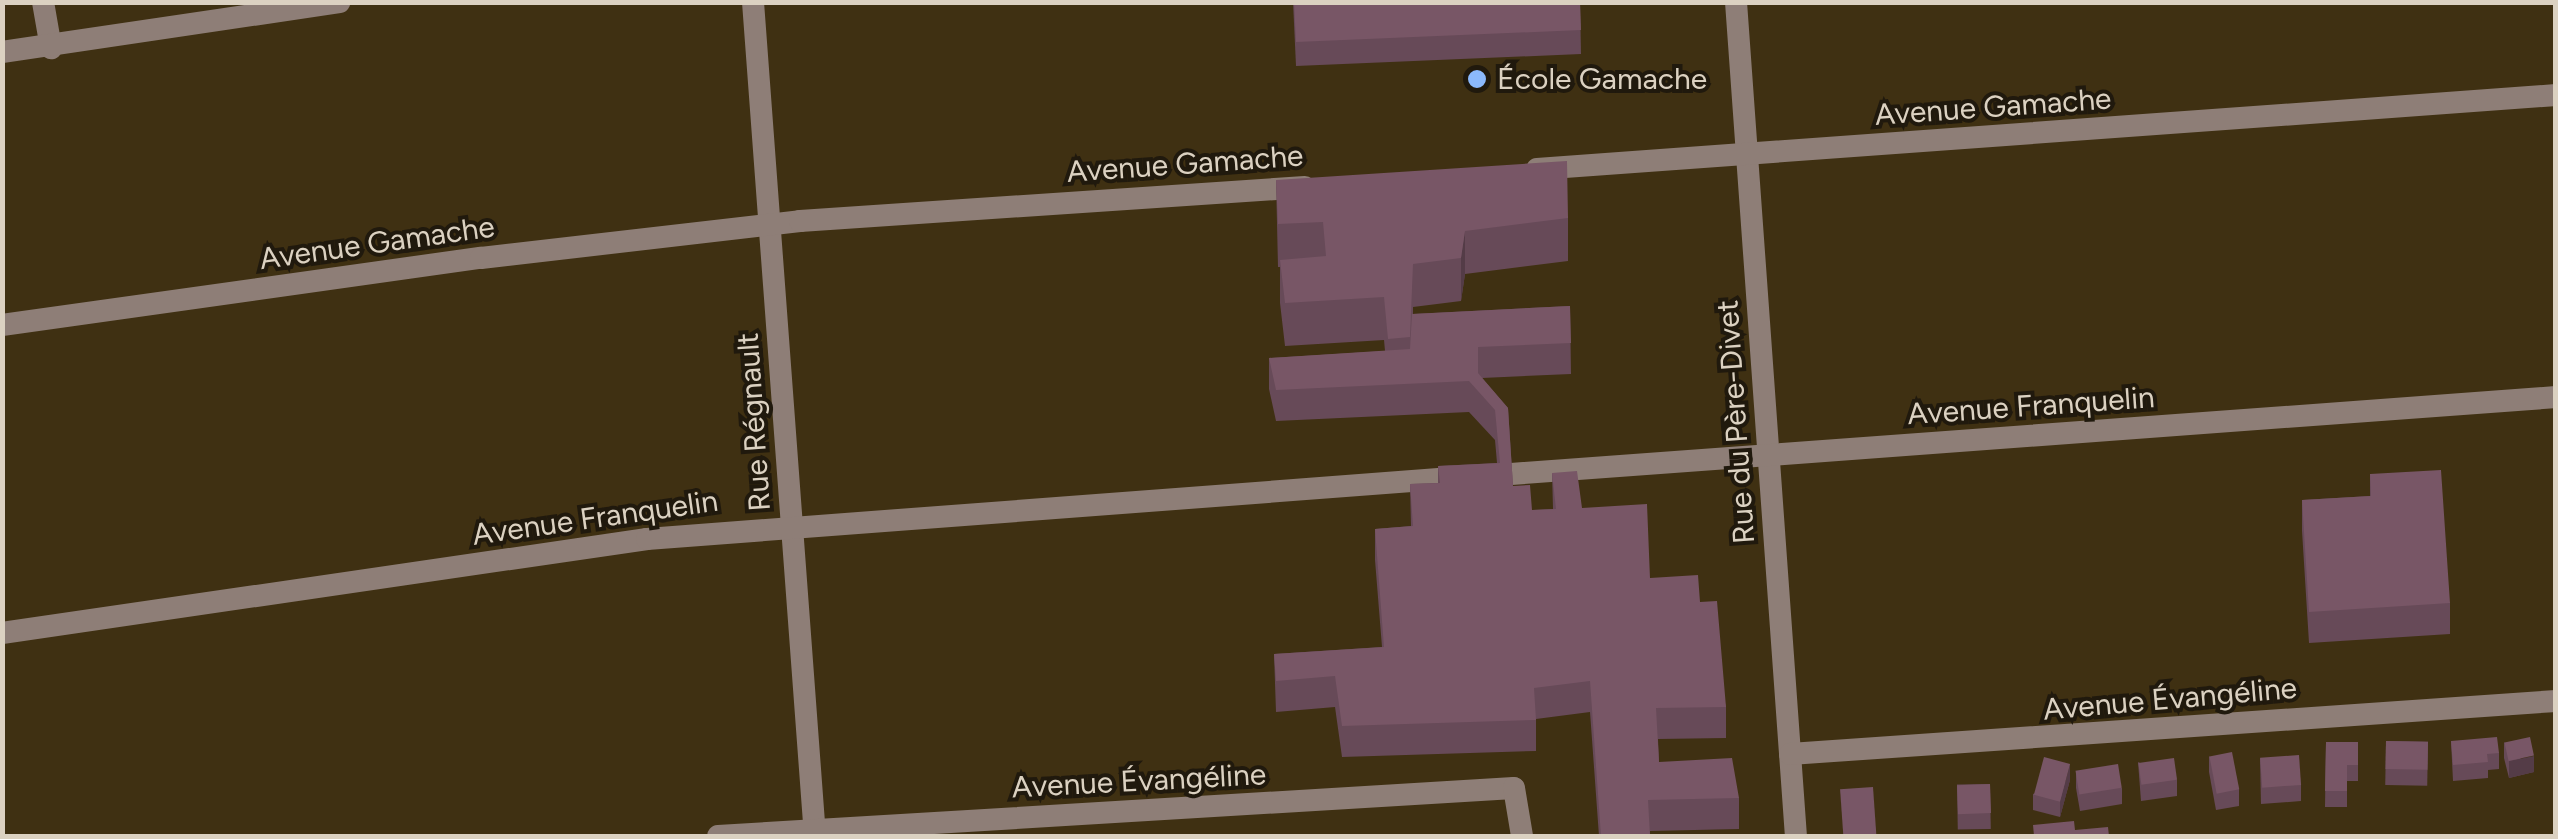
<!DOCTYPE html>
<html>
<head>
<meta charset="utf-8">
<style>
  body { margin:0 }
  #map { position:relative; width:2558px; height:839px; overflow:hidden; background:#3f3012; font-family:Figtree,sans-serif }
  div>[style] { position:absolute }
  [style*='--x'] { left:calc(var(--x)*1px); top:calc(var(--y)*1px); width:calc(var(--w)*1px); rotate:calc(var(--a)*1deg) }
  .minor>* { height:22px; margin:-11px; padding:0 11px; transform-origin:11px; border-radius:11px; background:#8e7e77 }
  .wall>* { inset:0; background:#674a58; transform-origin:0 0 }
  .shaded-wall>* { inset:0; background:#543c47 }
  .building>* { inset:0; background:#785666; transform-origin:0 0 }
  .dots>* { width:28px; height:28px; translate:-50% -50%; box-sizing:border-box; border:5px solid #20190d; border-radius:50% }
  span { translate:-50% -50%; white-space:nowrap; text-align:center; line-height:1.15; -webkit-text-stroke:8px #20190d; paint-order:stroke }
  .poi-label { font-size:30px; color:#dbd1c1 }
  .left { translate:0 -50%; text-align:left }
  .street-label { font-size:30px; color:#dbd1c1 }
  .frame { position:absolute; inset:0; border:5px solid #dbd1c1; pointer-events:none }
</style>
</head>
<body>
<div id="map">
  <div class="minor">
    <div style="--x:43;--y:2;--w:47;--a:80.1"></div>
    <div style="--x:753;--y:2;--w:836;--a:85.75"></div>
    <div style="--x:1736;--y:2;--w:836;--a:85.89"></div>
    <div style="--x:2;--y:52;--w:341;--a:-8.4"></div>
    <div style="--x:1537;--y:169;--w:1022;--a:-4.15"></div>
    <div style="--x:2;--y:325;--w:484;--a:-8"></div>
    <div style="--x:481;--y:258;--w:321;--a:-6.6"></div>
    <div style="--x:800;--y:221;--w:506;--a:-3.85"></div>
    <div style="--x:1511;--y:474;--w:1048;--a:-4.21"></div>
    <div style="--x:2;--y:633;--w:652;--a:-8.29"></div>
    <div style="--x:647;--y:539;--w:820;--a:-4.33"></div>
    <div style="--x:1790;--y:754;--w:768;--a:-3.96"></div>
    <div style="--x:718;--y:836;--w:797;--a:-3.45"></div>
    <div style="--x:1514;--y:788;--w:49;--a:80.5"></div>
  </div>
  <div class="wall">
    <div style="clip-path:polygon(1293px 2px,1580px 2px,1581px 54px,1296px 66px)"></div>
    <div style="clip-path:polygon(1276px 180px,1568px 218px,1568px 261px,1465px 274px,1461px 301px,1413px 307px,1413px 314px,1570px 306px,1571px 374px,1482px 378px,1508px 408px,1513px 486px,1532px 510px,1553px 509px,1552px 473px,1582px 508px,1650px 578px,1700px 602px,1726px 707px,1726px 738px,1658px 739px,1659px 762px,1739px 798px,1739px 829px,1650px 831px,1650px 836px,1599px 836px,1590px 712px,1536px 719px,1536px 751px,1342px 757px,1335px 707px,1276px 712px,1274px 654px,1382px 647px,1375px 560px,1375px 529px,1411px 526px,1410px 484px,1438px 483px,1438px 466px,1497px 463px,1495px 440px,1469px 412px,1276px 421px,1269px 389px,1269px 358px,1385px 351px,1384px 340px,1285px 346px,1280px 303px,1280px 267px,1278px 267px)"></div>
    <div style="clip-path:polygon(2370px 474px,2450px 603px,2450px 634px,2309px 643px,2302px 531px,2302px 500px,2370px 496px)"></div>
    <div style="left:2386px;top:741px;width:42px;height:44px;rotate:1deg"></div>
    <div style="clip-path:polygon(2451px 741px,2499px 753px,2499px 769px,2488px 770px,2488px 778px,2453px 781px)"></div>
    <div style="clip-path:polygon(2326px 742px,2358px 742px,2358px 781px,2347px 781px,2347px 807px,2325px 807px)"></div>
    <div style="clip-path:polygon(2504px 742px,2534px 772px,2509px 778px,2504px 758px)"></div>
    <div style="clip-path:polygon(2209px 756px,2239px 789px,2239px 806px,2216px 810px,2209px 772px)"></div>
    <div style="clip-path:polygon(2260px 758px,2301px 785px,2301px 801px,2261px 804px)"></div>
    <div style="clip-path:polygon(2138px 762px,2177px 780px,2177px 796px,2141px 801px)"></div>
    <div style="clip-path:polygon(2076px 771px,2122px 788px,2122px 804px,2080px 811px,2076px 788px)"></div>
    <div style="clip-path:polygon(2070px 780px,2060px 817px,2033px 810px,2033px 794px)"></div>
    <div style="left:1990px;top:784px;width:45px;height:33px;rotate:89deg"></div>
  </div>
  <div class="shaded-wall">
    <div style="clip-path:polygon(1465px 231px,1465px 274px,1461px 301px,1461px 258px)"></div>
    <div style="clip-path:polygon(2534px 756px,2534px 772px,2509px 778px,2509px 761px)"></div>
    <div style="clip-path:polygon(2070px 764px,2070px 780px,2060px 817px,2060px 801px)"></div>
  </div>
  <div class="building">
    <div style="clip-path:polygon(1294px 2px,1580px 2px,1581px 30px,1296px 42px)"></div>
    <div style="clip-path:polygon(1567px 161px,1568px 218px,1465px 231px,1461px 258px,1413px 264px,1410px 337px,1388px 339px,1384px 297px,1285px 303px,1280px 260px,1326px 256px,1323px 222px,1278px 224px,1276px 180px)"></div>
    <div style="clip-path:polygon(1570px 306px,1571px 343px,1478px 347px,1478px 373px,1508px 408px,1513px 486px,1530px 485px,1532px 510px,1556px 509px,1552px 473px,1577px 471px,1582px 508px,1647px 504px,1650px 578px,1698px 575px,1700px 602px,1717px 601px,1726px 707px,1656px 708px,1659px 762px,1732px 758px,1739px 798px,1648px 800px,1650px 836px,1601px 836px,1590px 681px,1534px 688px,1536px 720px,1342px 726px,1335px 676px,1276px 681px,1274px 654px,1384px 647px,1375px 529px,1413px 526px,1410px 484px,1440px 483px,1438px 466px,1500px 463px,1495px 410px,1469px 381px,1276px 390px,1269px 358px,1410px 349px,1412px 314px)"></div>
    <div style="clip-path:polygon(2441px 470px,2450px 603px,2309px 612px,2302px 500px,2371px 496px,2370px 474px)"></div>
    <div style="clip-path:polygon(2497px 737px,2499px 753px,2487px 754px,2488px 762px,2453px 765px,2451px 741px)"></div>
    <div style="left:2530px;top:737px;width:19px;height:26px;rotate:78deg"></div>
    <div style="left:2386px;top:741px;width:42px;height:28px;rotate:1deg"></div>
    <div style="clip-path:polygon(2326px 742px,2358px 742px,2358px 765px,2347px 765px,2347px 791px,2325px 791px)"></div>
    <div style="left:2232px;top:752px;width:38px;height:23px;rotate:79deg"></div>
    <div style="left:2299px;top:755px;width:30px;height:39px;rotate:86deg"></div>
    <div style="left:2044px;top:757px;width:27px;height:39px;rotate:15deg"></div>
    <div style="left:2174px;top:758px;width:22px;height:36px;rotate:82deg"></div>
    <div style="left:2118px;top:764px;width:24px;height:43px;rotate:81deg"></div>
    <div style="left:1990px;top:784px;width:29px;height:33px;rotate:88deg"></div>
    <div style="left:1873px;top:787px;width:48px;height:33px;rotate:86deg"></div>
    <div style="clip-path:polygon(2074px 821px,2075px 830px,2108px 827px,2109px 836px,2034px 836px,2033px 825px)"></div>
  </div>
  <div class="dots">
    <div style="left:1477px;top:79px;background:#8bb9fc"></div>
  </div>
  <div class="poi-label">
    <span class="left" style="left:1497px;top:79px">École Gamache</span>
  </div>
  <div class="street-label">
    <span style="left:1993px;top:107px;rotate:-4deg">Avenue Gamache</span>
    <span style="left:1185px;top:164px;rotate:-4deg">Avenue Gamache</span>
    <span style="left:377px;top:243px;rotate:-8deg">Avenue Gamache</span>
    <span style="left:2031px;top:406px;rotate:-4deg">Avenue Franquelin</span>
    <span style="left:754px;top:422px;rotate:-94deg">Rue Régnault</span>
    <span style="left:1736px;top:422px;rotate:-94deg">Rue du Père-Divet</span>
    <span style="left:595px;top:518px;rotate:-8deg">Avenue Franquelin</span>
    <span style="left:2170px;top:699px;rotate:-5deg">Avenue Évangéline</span>
    <span style="left:1139px;top:781px;rotate:-3deg">Avenue Évangéline</span>
  </div>
  <div class="frame"></div>
</div>
</body>
</html>
